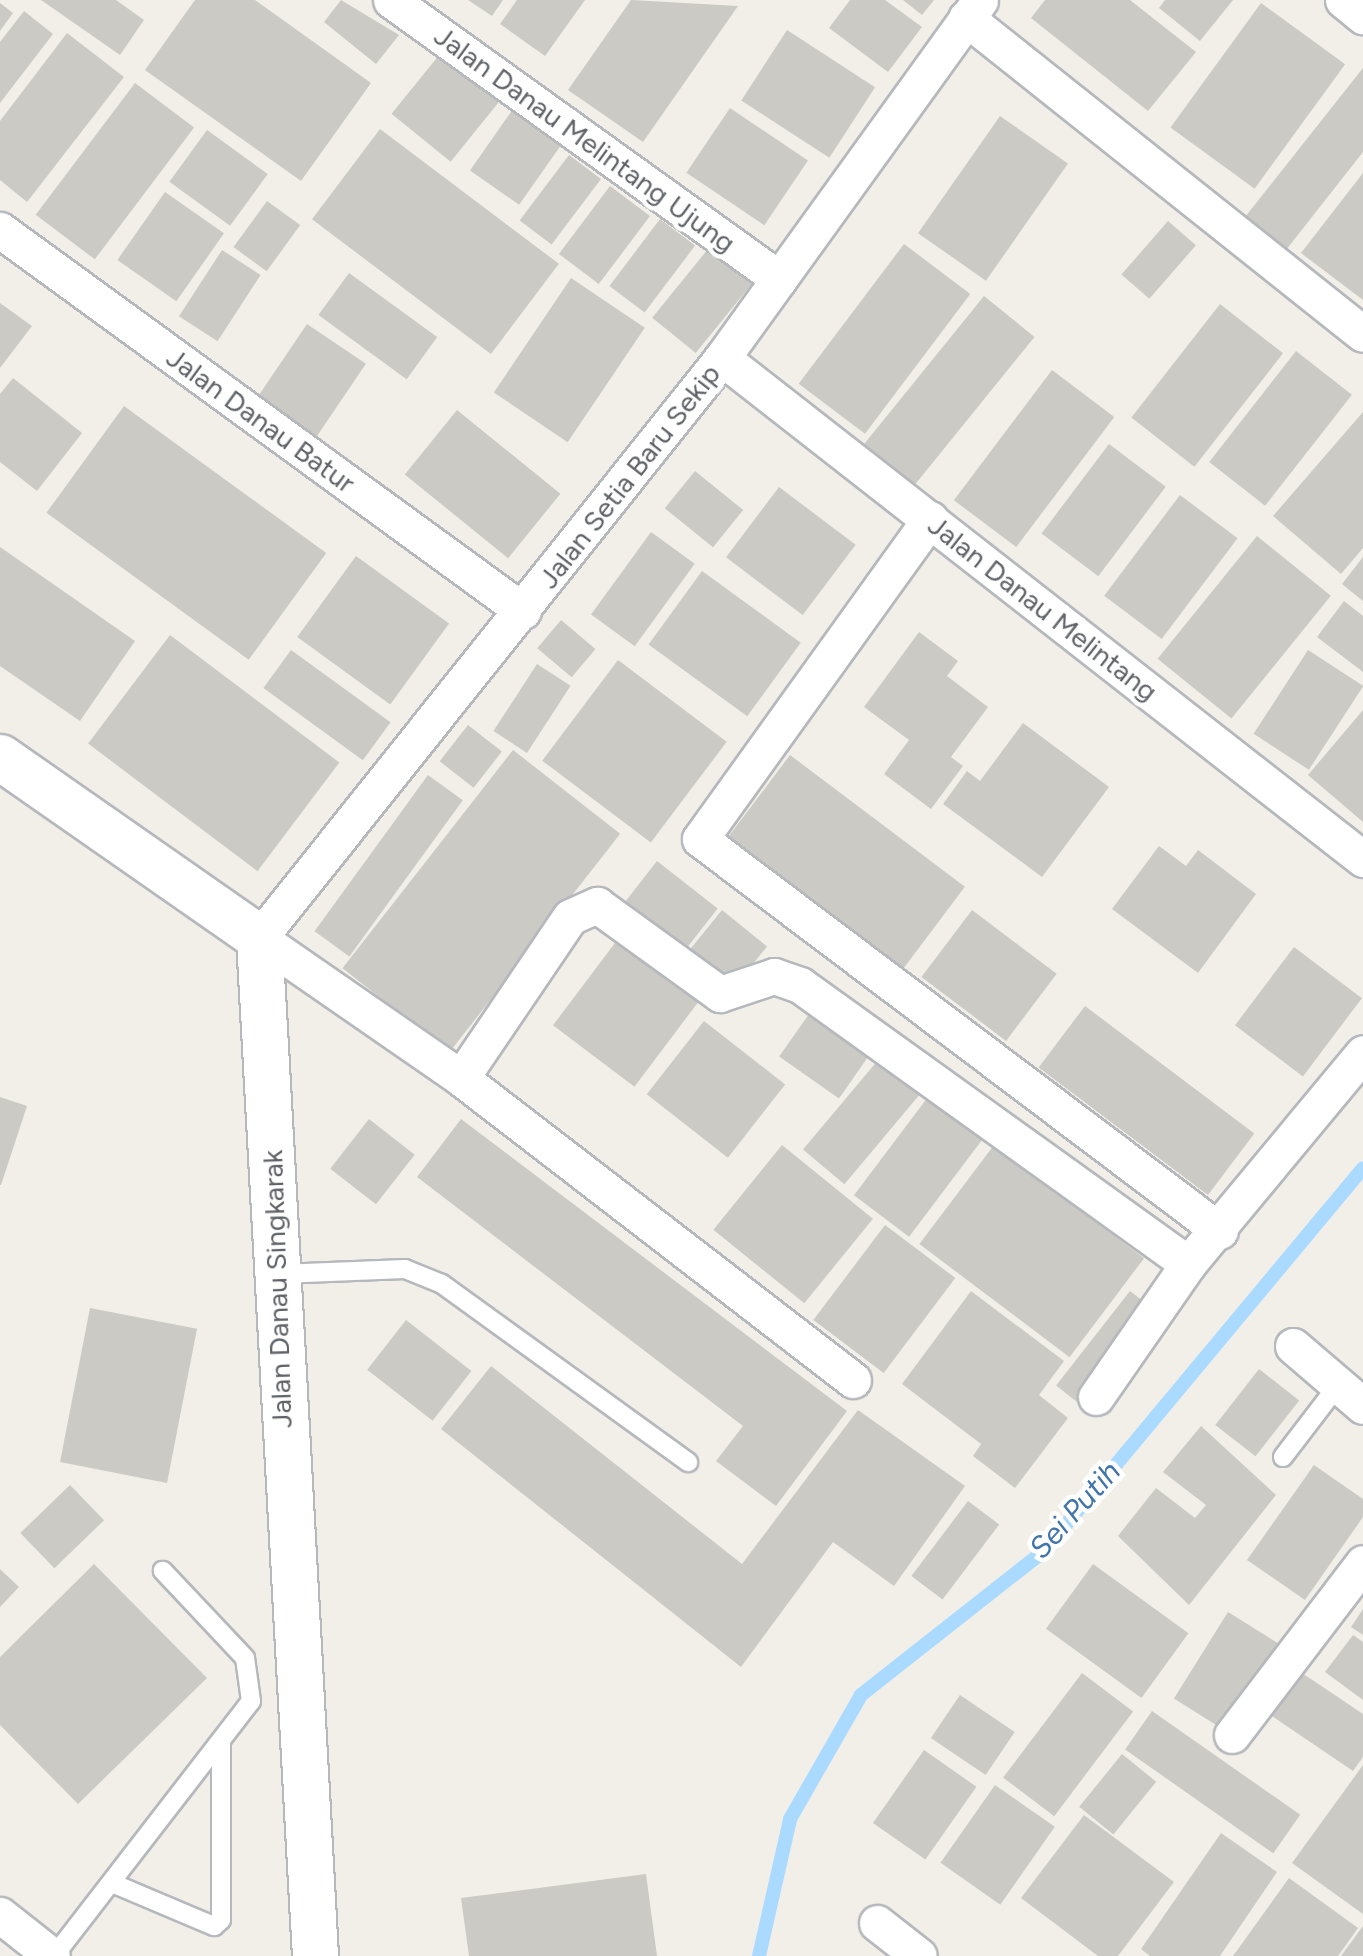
<!DOCTYPE html>
<html>
<head>
<meta charset="utf-8">
<style>
  body { margin:0 }
  #map { position:relative; width:1363px; height:1956px; overflow:hidden; background:#f1efe8; font-family:Figtree,sans-serif }
  div>[style] { position:absolute }
  [style*='--x'] { left:calc(var(--x)*1px); top:calc(var(--y)*1px); width:calc(var(--w)*1px); rotate:calc(var(--a)*1deg) }
  .stream>* { height:14px; margin:-7px; padding:0 7px; transform-origin:7px; border-radius:7px; background:#aadaff }
  .building>* { inset:0; background:#cccac5; transform-origin:0 0 }
  .roads { filter:drop-shadow(2px 0 #b5b8bc) drop-shadow(-2px 0 #b5b8bc) drop-shadow(0 2px #b5b8bc) drop-shadow(0 -2px #b5b8bc) }
  .service>* { height:18px; margin:-9px; padding:0 9px; transform-origin:9px; border-radius:9px; background:#fff }
  .minor>* { height:35px; margin:-17.5px; padding:0 17.5px; transform-origin:17.5px; border-radius:17.5px; background:#fff }
  .tertiary>* { height:45px; margin:-22.5px; padding:0 22.5px; transform-origin:22.5px; border-radius:22.5px; background:#fff }
  span { translate:-50% -50%; white-space:nowrap; text-align:center; line-height:1.15; -webkit-text-stroke:9px #fff; paint-order:stroke }
  .street-label { font-size:28px; color:#5f6368 }
  .water-label { font-size:30px; color:#4174aa; font-style:italic }
</style>
</head>
<body>
<div id="map">
  <div class="stream">
    <div style="--x:759;--y:1956;--w:140;--a:-77.2"></div>
    <div style="--x:790;--y:1819;--w:143;--a:-60.2"></div>
    <div style="--x:861;--y:1695;--w:233;--a:-38.2"></div>
    <div style="--x:1044;--y:1551;--w:498;--a:-50.2"></div>
  </div>
  <div class="building">
    <div style="clip-path:polygon(41px 0,116px 0,144px 20px,120px 55px)"></div>
    <div style="clip-path:polygon(195px 0,255px 0,371px 83px,301px 181px,145px 70px)"></div>
    <div style="clip-path:polygon(341px 0,399px 35px,376px 64px,324px 22px)"></div>
    <div style="clip-path:polygon(468px 0,503px 0,492px 16px)"></div>
    <div style="clip-path:polygon(517px 0,585px 0,545px 56px,500px 24px)"></div>
    <div style="clip-path:polygon(631px 0,738px 6px,643px 142px,568px 90px)"></div>
    <div style="clip-path:polygon(850px 0,885px 0,922px 27px,888px 72px,829px 28px)"></div>
    <div style="clip-path:polygon(903px 0,934px 0,922px 15px)"></div>
    <div style="clip-path:polygon(1045px 0,1130px 0,1196px 52px,1148px 111px,1031px 18px)"></div>
    <div style="clip-path:polygon(1165px 0,1233px 0,1200px 41px,1159px 8px)"></div>
    <div style="clip-path:polygon(0 3px,13px 13px,0 31px)"></div>
    <div style="left:1261px;top:3px;width:104px;height:154px;rotate:36deg"></div>
    <div style="clip-path:polygon(24px 11px,53px 34px,0 103px,0 42px)"></div>
    <div style="left:787px;top:30px;width:105px;height:84px;rotate:33deg"></div>
    <div style="clip-path:polygon(67px 33px,124px 77px,27px 202px,0 180px,0 121px)"></div>
    <div style="left:440px;top:54px;width:76px;height:77px;rotate:39deg"></div>
    <div style="clip-path:polygon(1363px 68px,1363px 152px,1286px 250px,1245px 217px)"></div>
    <div style="left:135px;top:83px;width:74px;height:165px;rotate:37deg"></div>
    <div style="left:730px;top:108px;width:94px;height:78px;rotate:34deg"></div>
    <div style="left:513px;top:109px;width:60px;height:75px;rotate:35deg"></div>
    <div style="left:1000px;top:116px;width:83px;height:143px;rotate:35deg"></div>
    <div style="left:380px;top:129px;width:224px;height:113px;rotate:37deg"></div>
    <div style="left:207px;top:130px;width:75px;height:64px;rotate:36deg"></div>
    <div style="left:569px;top:155px;width:40px;height:82px;rotate:37deg"></div>
    <div style="clip-path:polygon(1363px 173px,1363px 300px,1301px 253px)"></div>
    <div style="left:610px;top:186px;width:50px;height:85px;rotate:37deg"></div>
    <div style="left:165px;top:192px;width:72px;height:83px;rotate:35deg"></div>
    <div style="left:267px;top:201px;width:41px;height:57px;rotate:36deg"></div>
    <div style="left:660px;top:219px;width:44px;height:84px;rotate:37deg"></div>
    <div style="left:1168px;top:221px;width:37px;height:71px;rotate:41deg"></div>
    <div style="left:712px;top:244px;width:56px;height:95px;rotate:39deg"></div>
    <div style="left:904px;top:244px;width:83px;height:175px;rotate:37deg"></div>
    <div style="left:222px;top:250px;width:46px;height:79px;rotate:33deg"></div>
    <div style="left:349px;top:273px;width:109px;height:52px;rotate:36deg"></div>
    <div style="left:571px;top:278px;width:89px;height:138px;rotate:34deg"></div>
    <div style="left:984px;top:296px;width:65px;height:194px;rotate:39deg"></div>
    <div style="clip-path:polygon(0 303px,32px 326px,0 368px)"></div>
    <div style="left:1220px;top:304px;width:80px;height:144px;rotate:38deg"></div>
    <div style="left:307px;top:324px;width:71px;height:90px;rotate:34deg"></div>
    <div style="left:1296px;top:351px;width:71px;height:141px;rotate:38deg"></div>
    <div style="left:1052px;top:370px;width:78px;height:163px;rotate:37deg"></div>
    <div style="clip-path:polygon(13px 378px,82px 433px,37px 491px,0 462px,0 394px)"></div>
    <div style="left:124px;top:406px;width:250px;height:132px;rotate:36deg"></div>
    <div style="left:457px;top:410px;width:133px;height:83px;rotate:39deg"></div>
    <div style="clip-path:polygon(1363px 412px,1363px 548px,1341px 574px,1273px 516px)"></div>
    <div style="left:1109px;top:444px;width:71px;height:112px;rotate:37deg"></div>
    <div style="left:695px;top:471px;width:62px;height:48px;rotate:39deg"></div>
    <div style="left:779px;top:487px;width:96px;height:88px;rotate:37deg"></div>
    <div style="left:1180px;top:495px;width:72px;height:126px;rotate:37deg"></div>
    <div style="left:651px;top:532px;width:54px;height:102px;rotate:36deg"></div>
    <div style="left:1257px;top:536px;width:95px;height:158px;rotate:39deg"></div>
    <div style="clip-path:polygon(0 547px,135px 641px,80px 721px,0 666px)"></div>
    <div style="left:356px;top:556px;width:115px;height:100px;rotate:36deg"></div>
    <div style="clip-path:polygon(1363px 557px,1363px 601px,1342px 584px)"></div>
    <div style="left:702px;top:571px;width:122px;height:91px;rotate:36deg"></div>
    <div style="clip-path:polygon(1344px 601px,1363px 616px,1363px 672px,1317px 637px)"></div>
    <div style="left:561px;top:620px;width:45px;height:37px;rotate:40deg"></div>
    <div style="clip-path:polygon(919px 632px,958px 661px,947px 676px,988px 707px,951px 757px,963px 766px,931px 809px,884px 774px,909px 740px,864px 707px)"></div>
    <div style="left:170px;top:635px;width:212px;height:136px;rotate:37deg"></div>
    <div style="left:291px;top:650px;width:123px;height:47px;rotate:36deg"></div>
    <div style="left:1308px;top:650px;width:66px;height:100px;rotate:33deg"></div>
    <div style="left:618px;top:660px;width:136px;height:126px;rotate:37deg"></div>
    <div style="left:537px;top:664px;width:40px;height:80px;rotate:33deg"></div>
    <div style="clip-path:polygon(1363px 710px,1363px 822px,1308px 775px)"></div>
    <div style="clip-path:polygon(1023px 723px,1109px 787px,1042px 877px,943px 804px,967px 771px,980px 781px)"></div>
    <div style="left:468px;top:725px;width:43px;height:46px;rotate:38deg"></div>
    <div style="left:513px;top:750px;width:136px;height:277px;rotate:38deg"></div>
    <div style="left:790px;top:755px;width:219px;height:105px;rotate:37deg"></div>
    <div style="left:428px;top:775px;width:43px;height:193px;rotate:36deg"></div>
    <div style="clip-path:polygon(1159px 846px,1186px 866px,1198px 850px,1256px 894px,1198px 973px,1112px 909px)"></div>
    <div style="left:657px;top:861px;width:77px;height:58px;rotate:38deg"></div>
    <div style="left:722px;top:910px;width:58px;height:57px;rotate:39deg"></div>
    <div style="left:972px;top:910px;width:106px;height:84px;rotate:37deg"></div>
    <div style="left:621px;top:935px;width:102px;height:113px;rotate:37deg"></div>
    <div style="left:1294px;top:947px;width:85px;height:98px;rotate:37deg"></div>
    <div style="left:1085px;top:1006px;width:212px;height:77px;rotate:37deg"></div>
    <div style="left:809px;top:1014px;width:73px;height:52px;rotate:35deg"></div>
    <div style="left:704px;top:1021px;width:103px;height:93px;rotate:38deg"></div>
    <div style="left:884px;top:1053px;width:54px;height:126px;rotate:40deg"></div>
    <div style="left:931px;top:1093px;width:69px;height:128px;rotate:37deg"></div>
    <div style="clip-path:polygon(0 1097px,27px 1106px,1px 1185px,0 1185px)"></div>
    <div style="left:369px;top:1119px;width:58px;height:63px;rotate:38deg"></div>
    <div style="clip-path:polygon(461px 1119px,847px 1411px,776px 1506px,716px 1461px,743px 1426px,417px 1177px)"></div>
    <div style="left:782px;top:1145px;width:117px;height:109px;rotate:39deg"></div>
    <div style="left:994px;top:1145px;width:188px;height:124px;rotate:37deg"></div>
    <div style="left:885px;top:1225px;width:88px;height:119px;rotate:37deg"></div>
    <div style="clip-path:polygon(971px 1291px,1064px 1361px,1039px 1395px,1068px 1418px,1015px 1488px,973px 1456px,981px 1444px,902px 1384px)"></div>
    <div style="left:1130px;top:1291px;width:33px;height:120px;rotate:38deg"></div>
    <div style="left:90px;top:1308px;width:109px;height:157px;rotate:11deg"></div>
    <div style="left:406px;top:1320px;width:83px;height:63px;rotate:38deg"></div>
    <div style="clip-path:polygon(491px 1366px,742px 1564px,858px 1410px,965px 1486px,894px 1586px,833px 1542px,741px 1667px,441px 1429px)"></div>
    <div style="left:1259px;top:1369px;width:51px;height:71px;rotate:38deg"></div>
    <div style="clip-path:polygon(1201px 1426px,1276px 1495px,1189px 1605px,1118px 1536px,1156px 1488px,1195px 1518px,1206px 1505px,1163px 1472px)"></div>
    <div style="clip-path:polygon(1314px 1465px,1363px 1499px,1363px 1517px,1305px 1600px,1247px 1560px)"></div>
    <div style="left:70px;top:1485px;width:49px;height:69px;rotate:46deg"></div>
    <div style="left:968px;top:1501px;width:39px;height:94px;rotate:37deg"></div>
    <div style="clip-path:polygon(94px 1564px,207px 1678px,78px 1804px,0 1725px,0 1657px)"></div>
    <div style="left:1093px;top:1564px;width:118px;height:80px;rotate:36deg"></div>
    <div style="clip-path:polygon(0 1569px,19px 1587px,0 1607px)"></div>
    <div style="clip-path:polygon(1363px 1609px,1363px 1635px,1351px 1627px)"></div>
    <div style="left:1228px;top:1612px;width:64px;height:102px;rotate:32deg"></div>
    <div style="clip-path:polygon(1353px 1635px,1363px 1642px,1363px 1700px,1325px 1672px)"></div>
    <div style="clip-path:polygon(1299px 1671px,1363px 1714px,1363px 1757px,1353px 1771px,1269px 1714px)"></div>
    <div style="left:1082px;top:1673px;width:64px;height:131px;rotate:37deg"></div>
    <div style="left:960px;top:1695px;width:66px;height:52px;rotate:34deg"></div>
    <div style="left:1152px;top:1711px;width:181px;height:47px;rotate:35deg"></div>
    <div style="left:924px;top:1750px;width:64px;height:89px;rotate:35deg"></div>
    <div style="left:1122px;top:1754px;width:44px;height:68px;rotate:39deg"></div>
    <div style="clip-path:polygon(1363px 1765px,1363px 1914px,1292px 1863px)"></div>
    <div style="left:995px;top:1785px;width:73px;height:95px;rotate:35deg"></div>
    <div style="clip-path:polygon(1084px 1815px,1174px 1882px,1118px 1956px,1098px 1956px,1021px 1898px)"></div>
    <div style="clip-path:polygon(1221px 1833px,1277px 1872px,1220px 1956px,1150px 1956px,1141px 1949px)"></div>
    <div style="clip-path:polygon(646px 1874px,657px 1956px,469px 1956px,461px 1898px)"></div>
    <div style="clip-path:polygon(1289px 1878px,1358px 1928px,1338px 1956px,1233px 1956px)"></div>
    <div style="clip-path:polygon(1363px 1926px,1363px 1956px,1341px 1956px)"></div>
  </div>
  <div class="roads">
    <div class="service">
      <div style="--x:279;--y:1274;--w:126;--a:-2.3"></div>
      <div style="--x:405;--y:1269;--w:40;--a:22"></div>
      <div style="--x:442;--y:1284;--w:304;--a:35.9"></div>
      <div style="--x:1283;--y:1457;--w:91;--a:-52.6"></div>
      <div style="--x:112;--y:1883;--w:111;--a:22.9"></div>
      <div style="--x:214;--y:1926;--w:9;--a:-41"></div>
      <div style="--x:221;--y:1920;--w:176;--a:-90"></div>
      <div style="--x:54;--y:1956;--w:322;--a:-52.3"></div>
      <div style="--x:251;--y:1701;--w:43;--a:-97.9"></div>
      <div style="--x:245;--y:1658;--w:120;--a:-133.3"></div>
    </div>
    <div class="minor">
      <div style="--x:391;--y:0;--w:478;--a:35.7"></div>
      <div style="--x:1343;--y:0;--w:26;--a:39"></div>
      <div style="--x:966;--y:18;--w:507;--a:38.52"></div>
      <div style="--x:0;--y:230;--w:647;--a:36.07"></div>
      <div style="--x:722;--y:358;--w:814;--a:38.01"></div>
      <div style="--x:930;--y:519;--w:394;--a:125.7"></div>
      <div style="--x:700;--y:839;--w:651;--a:37.01"></div>
      <div style="--x:461;--y:1078;--w:194;--a:-55.9"></div>
      <div style="--x:570;--y:917;--w:30;--a:-24"></div>
      <div style="--x:597;--y:905;--w:152;--a:35.9"></div>
      <div style="--x:720;--y:994;--w:57;--a:-18.4"></div>
      <div style="--x:774;--y:976;--w:28;--a:19"></div>
      <div style="--x:800;--y:985;--w:478;--a:35.7"></div>
      <div style="--x:1188;--y:1264;--w:274;--a:-50.3"></div>
      <div style="--x:1293;--y:1346;--w:92;--a:40.6"></div>
      <div style="--x:853;--y:1380;--w:495;--a:-142.4"></div>
      <div style="--x:461;--y:1078;--w:246;--a:-145.3"></div>
      <div style="--x:259;--y:938;--w:742;--a:-51.4"></div>
      <div style="--x:722;--y:358;--w:441;--a:-54.2"></div>
      <div style="--x:1096;--y:1397;--w:162;--a:-55.3"></div>
      <div style="--x:1232;--y:1735;--w:216;--a:-52.7"></div>
      <div style="--x:0;--y:1915;--w:66;--a:38.3"></div>
      <div style="--x:877;--y:1923;--w:53;--a:38.2"></div>
    </div>
    <div class="tertiary">
      <div style="--x:0;--y:757;--w:316;--a:34.9"></div>
      <div style="--x:259;--y:938;--w:1020;--a:86.85"></div>
    </div>
  </div>
  <div class="street-label">
    <span style="left:585px;top:139px;rotate:36deg">Jalan Danau Melintang Ujung</span>
    <span style="left:261px;top:420px;rotate:36deg">Jalan Danau Batur</span>
    <span style="left:629px;top:476px;rotate:-52deg">Jalan Setia Baru Sekip</span>
    <span style="left:1043px;top:608px;rotate:38deg">Jalan Danau Melintang</span>
    <span style="left:277px;top:1289px;rotate:-92deg">Jalan Danau Singkarak</span>
  </div>
  <div class="water-label">
    <span style="left:1075px;top:1510px;rotate:-48deg">Sei Putih</span>
  </div>
</div>
</body>
</html>
